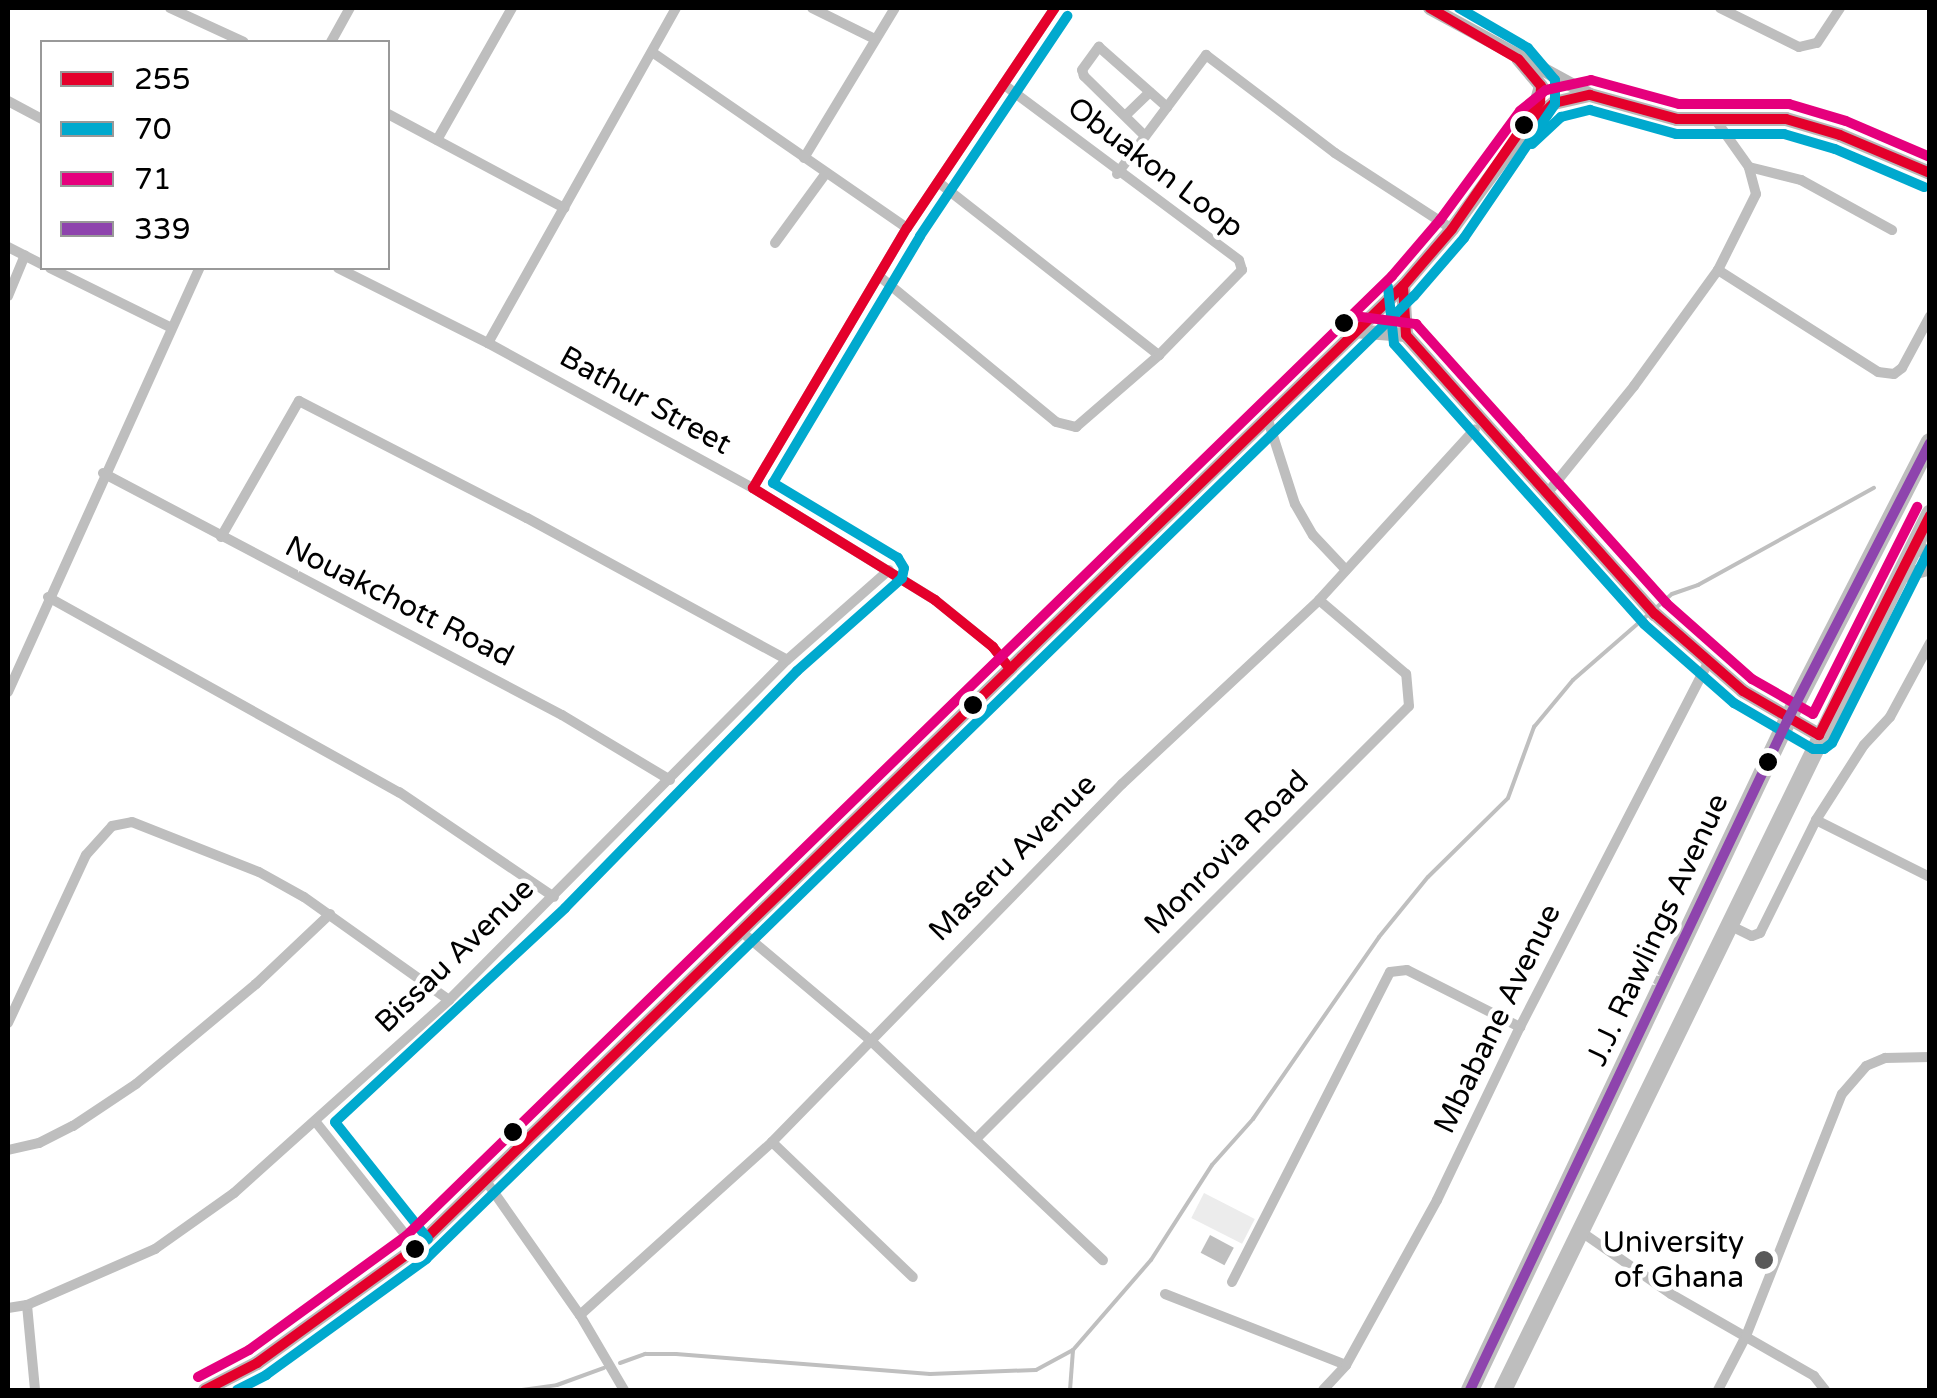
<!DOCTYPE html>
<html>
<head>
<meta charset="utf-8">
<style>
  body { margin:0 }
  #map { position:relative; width:1937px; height:1398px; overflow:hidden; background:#fff; font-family:"Varela Round",sans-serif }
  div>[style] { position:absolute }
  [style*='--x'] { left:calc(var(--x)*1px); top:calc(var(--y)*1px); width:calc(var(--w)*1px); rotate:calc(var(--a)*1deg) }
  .green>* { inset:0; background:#ececec; transform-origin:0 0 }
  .water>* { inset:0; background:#bfbfbf; transform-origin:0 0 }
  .stream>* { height:4px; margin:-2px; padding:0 2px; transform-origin:2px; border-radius:2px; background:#bfbfbf }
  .street>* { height:10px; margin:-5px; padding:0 5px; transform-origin:5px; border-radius:5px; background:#bebebe }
  .secondary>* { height:14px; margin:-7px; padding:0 7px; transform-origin:7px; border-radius:7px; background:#b8b8b8 }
  .highway>* { height:18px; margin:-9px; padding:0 9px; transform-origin:9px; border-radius:9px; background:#bebebe }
  .bus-1>* { height:10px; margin:-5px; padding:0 5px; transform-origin:5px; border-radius:5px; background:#e4002b }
  .bus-2>* { height:10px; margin:-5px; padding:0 5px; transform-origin:5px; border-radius:5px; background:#00a9ce }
  .bus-3>* { height:10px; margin:-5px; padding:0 5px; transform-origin:5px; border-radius:5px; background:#e5007d }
  .bus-4>* { height:10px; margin:-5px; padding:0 5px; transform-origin:5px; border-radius:5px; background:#8e44ad }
  .dots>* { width:28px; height:28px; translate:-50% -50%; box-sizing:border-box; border:5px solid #fff; border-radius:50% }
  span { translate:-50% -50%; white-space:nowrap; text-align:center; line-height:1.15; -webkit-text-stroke:9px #fff; paint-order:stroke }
  .street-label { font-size:30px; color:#000 }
  .poi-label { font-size:30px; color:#000 }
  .right { translate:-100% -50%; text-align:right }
  .frame { position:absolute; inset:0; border:10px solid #000; pointer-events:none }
  .legend { position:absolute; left:40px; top:40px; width:350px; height:230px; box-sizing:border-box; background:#fff; border:2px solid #999; margin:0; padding:12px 18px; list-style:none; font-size:30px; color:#000 }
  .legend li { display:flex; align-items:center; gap:20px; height:50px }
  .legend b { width:50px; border:2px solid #999 }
</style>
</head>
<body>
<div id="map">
  <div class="green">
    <div style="left:1204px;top:1193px;width:57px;height:28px;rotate:27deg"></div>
  </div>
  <div class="water">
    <div style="left:1210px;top:1235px;width:27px;height:20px;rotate:28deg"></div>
  </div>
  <div class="stream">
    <div style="--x:620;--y:1363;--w:27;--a:-20"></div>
    <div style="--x:645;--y:1354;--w:31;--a:0"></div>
    <div style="--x:676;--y:1354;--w:255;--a:4.5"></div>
    <div style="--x:930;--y:1374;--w:106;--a:-2.2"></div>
    <div style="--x:1036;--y:1370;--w:42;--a:-28.4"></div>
    <div style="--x:522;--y:1390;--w:35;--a:-8"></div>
    <div style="--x:557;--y:1385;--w:50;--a:-19.9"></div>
    <div style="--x:1070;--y:1390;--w:40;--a:-85.7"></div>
    <div style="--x:1073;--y:1350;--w:119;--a:-49.1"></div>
    <div style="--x:1151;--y:1260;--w:113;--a:-57.3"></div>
    <div style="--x:1212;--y:1165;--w:62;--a:-48.3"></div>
    <div style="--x:1253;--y:1119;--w:221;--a:-55.3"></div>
    <div style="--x:1379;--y:937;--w:77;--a:-50.8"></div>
    <div style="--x:1428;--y:877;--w:112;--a:-44.6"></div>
    <div style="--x:1508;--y:798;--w:76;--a:-69.9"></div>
    <div style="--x:1534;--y:727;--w:61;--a:-50.3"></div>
    <div style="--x:1573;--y:680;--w:131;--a:-41"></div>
    <div style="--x:1672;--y:594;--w:28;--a:-19"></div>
    <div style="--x:1698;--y:585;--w:201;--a:-28.9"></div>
  </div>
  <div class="street">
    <div style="--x:170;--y:8;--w:81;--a:24.7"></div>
    <div style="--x:812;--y:8;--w:70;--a:26.2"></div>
    <div style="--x:1720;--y:8;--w:88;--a:26.3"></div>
    <div style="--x:1799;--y:47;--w:18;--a:-13"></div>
    <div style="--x:1817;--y:43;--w:42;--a:-56.7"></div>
    <div style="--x:331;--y:42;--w:39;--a:-61"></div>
    <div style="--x:652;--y:52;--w:310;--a:34.6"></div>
    <div style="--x:8;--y:101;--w:38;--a:28"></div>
    <div style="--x:388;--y:114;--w:200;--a:28.1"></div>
    <div style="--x:1126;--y:115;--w:33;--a:-44"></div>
    <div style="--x:1145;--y:136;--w:86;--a:-135.5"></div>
    <div style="--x:1084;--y:76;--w:6;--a:-108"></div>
    <div style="--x:1082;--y:70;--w:29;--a:-54"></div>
    <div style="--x:1099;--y:47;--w:91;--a:41.4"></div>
    <div style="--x:437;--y:140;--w:152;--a:-60.4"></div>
    <div style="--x:804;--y:158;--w:175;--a:-58.8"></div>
    <div style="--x:1749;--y:167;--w:54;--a:14"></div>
    <div style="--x:1801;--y:180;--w:104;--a:28.8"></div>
    <div style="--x:1117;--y:174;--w:149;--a:-53.2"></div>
    <div style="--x:1206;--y:55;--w:162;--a:37.2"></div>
    <div style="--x:1335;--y:153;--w:140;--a:33"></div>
    <div style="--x:938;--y:182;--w:281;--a:38.1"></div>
    <div style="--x:775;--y:243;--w:87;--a:-53.9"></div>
    <div style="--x:8;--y:247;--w:38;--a:27"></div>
    <div style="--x:50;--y:268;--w:134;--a:26.2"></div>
    <div style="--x:338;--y:268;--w:168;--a:26.6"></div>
    <div style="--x:488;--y:343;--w:302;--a:28.7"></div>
    <div style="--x:753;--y:488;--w:214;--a:31.6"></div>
    <div style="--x:935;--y:600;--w:75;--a:39"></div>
    <div style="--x:993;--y:647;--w:28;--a:52"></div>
    <div style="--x:1718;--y:270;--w:190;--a:32.5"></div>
    <div style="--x:1878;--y:372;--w:16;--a:7"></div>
    <div style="--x:1894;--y:374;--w:10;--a:-37"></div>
    <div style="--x:1902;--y:368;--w:59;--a:-61.7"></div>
    <div style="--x:879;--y:276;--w:229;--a:39.5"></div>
    <div style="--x:1056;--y:422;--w:21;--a:14"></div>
    <div style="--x:1076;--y:427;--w:110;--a:-40.9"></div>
    <div style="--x:1159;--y:355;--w:119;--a:-45.7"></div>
    <div style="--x:1242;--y:270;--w:10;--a:-107"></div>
    <div style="--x:1239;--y:260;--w:294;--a:-143.3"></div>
    <div style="--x:8;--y:296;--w:44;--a:-67.5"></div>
    <div style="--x:488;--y:343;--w:384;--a:-60.7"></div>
    <div style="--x:1267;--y:417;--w:91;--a:72.2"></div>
    <div style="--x:1295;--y:504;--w:36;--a:60"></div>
    <div style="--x:1313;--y:535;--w:48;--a:46.7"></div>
    <div style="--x:103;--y:473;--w:519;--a:27.8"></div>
    <div style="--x:562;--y:715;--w:126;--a:31"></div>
    <div style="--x:753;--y:488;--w:302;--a:-59.4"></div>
    <div style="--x:907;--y:228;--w:265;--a:-56.1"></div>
    <div style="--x:1549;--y:491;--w:135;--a:-51"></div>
    <div style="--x:1634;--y:386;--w:143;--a:-54.1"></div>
    <div style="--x:1718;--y:270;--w:85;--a:-63.4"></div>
    <div style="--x:1756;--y:194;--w:28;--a:-105"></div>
    <div style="--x:1749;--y:167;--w:55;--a:-125.4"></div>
    <div style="--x:221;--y:537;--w:157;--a:-60.2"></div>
    <div style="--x:299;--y:401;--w:256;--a:27.2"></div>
    <div style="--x:527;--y:518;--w:296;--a:28.6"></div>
    <div style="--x:48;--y:597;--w:402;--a:29.1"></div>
    <div style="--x:399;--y:792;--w:187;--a:34.1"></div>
    <div style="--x:8;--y:692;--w:465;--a:-65.7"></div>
    <div style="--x:1816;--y:820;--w:127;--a:26.6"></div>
    <div style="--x:1729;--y:925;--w:25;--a:26"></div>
    <div style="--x:1752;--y:936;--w:9;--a:-21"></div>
    <div style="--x:1760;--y:933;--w:126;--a:-63.6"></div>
    <div style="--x:1816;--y:820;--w:89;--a:-57.4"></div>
    <div style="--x:1864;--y:745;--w:38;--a:-47"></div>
    <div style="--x:1890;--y:717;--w:84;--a:-61.6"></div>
    <div style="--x:743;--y:933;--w:165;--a:40.1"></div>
    <div style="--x:869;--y:1039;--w:322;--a:43.4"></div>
    <div style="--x:8;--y:1023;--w:185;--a:-65.1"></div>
    <div style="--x:86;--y:855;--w:39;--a:-48"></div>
    <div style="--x:112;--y:826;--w:20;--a:-11"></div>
    <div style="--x:132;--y:822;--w:136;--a:21.5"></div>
    <div style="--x:259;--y:872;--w:51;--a:29.1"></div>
    <div style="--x:304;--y:897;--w:178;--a:35.4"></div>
    <div style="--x:315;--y:1121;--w:162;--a:51.5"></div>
    <div style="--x:976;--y:1139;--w:612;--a:-45"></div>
    <div style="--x:1409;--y:706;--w:32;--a:-95"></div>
    <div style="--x:1406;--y:674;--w:114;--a:-139.6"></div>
    <div style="--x:772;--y:1142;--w:195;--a:43.8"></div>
    <div style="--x:8;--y:1150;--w:32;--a:-13"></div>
    <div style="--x:39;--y:1143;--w:38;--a:-27"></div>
    <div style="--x:73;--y:1126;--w:76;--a:-33.7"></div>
    <div style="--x:136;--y:1084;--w:156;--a:-39.8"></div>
    <div style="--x:256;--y:984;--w:102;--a:-43.4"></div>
    <div style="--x:486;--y:1181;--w:164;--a:55"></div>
    <div style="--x:580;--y:1315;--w:87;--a:59.6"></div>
    <div style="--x:1580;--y:1231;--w:111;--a:34.7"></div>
    <div style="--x:1671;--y:1294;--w:165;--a:29.8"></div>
    <div style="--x:1814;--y:1376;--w:18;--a:52"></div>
    <div style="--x:1232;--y:1282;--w:348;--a:-63"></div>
    <div style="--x:1390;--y:972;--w:17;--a:-7"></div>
    <div style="--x:1407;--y:970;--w:127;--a:26.8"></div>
    <div style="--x:1165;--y:1294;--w:194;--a:21.4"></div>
    <div style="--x:27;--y:1305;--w:85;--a:84.6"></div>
    <div style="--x:8;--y:1308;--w:19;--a:-9"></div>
    <div style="--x:27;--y:1305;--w:140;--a:-23.6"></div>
    <div style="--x:155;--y:1249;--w:97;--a:-35.3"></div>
    <div style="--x:234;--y:1193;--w:289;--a:-41.9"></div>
    <div style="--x:449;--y:1000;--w:479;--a:-45.2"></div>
    <div style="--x:787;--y:660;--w:136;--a:-41.4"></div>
    <div style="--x:580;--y:1315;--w:258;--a:-42"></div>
    <div style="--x:772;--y:1142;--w:501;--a:-45.65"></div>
    <div style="--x:1122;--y:784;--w:270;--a:-43"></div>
    <div style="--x:1319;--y:600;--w:231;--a:-47.6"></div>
    <div style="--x:1323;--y:1390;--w:34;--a:-47"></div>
    <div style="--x:1346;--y:1365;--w:188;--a:-61.1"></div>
    <div style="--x:1437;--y:1200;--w:192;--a:-64.4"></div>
    <div style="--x:1520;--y:1027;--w:410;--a:-62.7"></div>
    <div style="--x:1718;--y:1390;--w:61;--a:-62.6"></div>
    <div style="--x:1746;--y:1336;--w:260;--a:-68.4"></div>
    <div style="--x:1842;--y:1094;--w:37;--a:-49"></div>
    <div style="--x:1866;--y:1066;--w:21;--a:-23"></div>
    <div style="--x:1885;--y:1058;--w:45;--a:-1.3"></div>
  </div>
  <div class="secondary">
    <div style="--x:1430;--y:8;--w:182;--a:28.5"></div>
    <div style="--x:1590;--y:95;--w:90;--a:15.4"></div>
    <div style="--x:1677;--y:119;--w:109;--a:0"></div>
    <div style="--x:1786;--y:119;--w:56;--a:16.5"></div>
    <div style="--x:1840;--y:135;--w:98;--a:22.9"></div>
    <div style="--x:1535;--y:117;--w:24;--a:-36"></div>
    <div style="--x:1554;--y:103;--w:35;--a:-13"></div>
    <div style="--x:1403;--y:286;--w:49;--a:86.5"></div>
    <div style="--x:1406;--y:335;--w:374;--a:48.3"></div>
    <div style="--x:1655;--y:614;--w:117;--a:41.2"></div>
    <div style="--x:1743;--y:691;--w:88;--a:30.1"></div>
    <div style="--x:1353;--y:331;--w:53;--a:4.3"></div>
    <div style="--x:1915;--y:543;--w:21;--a:43"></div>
    <div style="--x:1899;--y:577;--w:32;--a:-16"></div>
    <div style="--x:205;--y:1390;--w:59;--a:-27.4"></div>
    <div style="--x:257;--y:1363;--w:196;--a:-35.9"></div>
    <div style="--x:416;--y:1248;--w:1378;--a:-44.27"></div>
    <div style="--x:1403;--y:286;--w:75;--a:-49.3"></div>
    <div style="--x:1452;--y:229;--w:134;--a:-53.8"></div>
    <div style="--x:1531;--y:121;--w:36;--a:-74"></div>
    <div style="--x:1541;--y:86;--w:35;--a:-130"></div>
  </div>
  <div class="highway">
    <div style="--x:1470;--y:1390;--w:743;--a:-64.64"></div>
    <div style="--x:1788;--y:719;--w:311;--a:-62.9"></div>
    <div style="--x:1503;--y:1390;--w:975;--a:-64.01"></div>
  </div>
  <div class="bus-1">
    <div style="--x:1522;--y:133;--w:44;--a:-43.2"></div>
    <div style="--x:1554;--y:103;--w:37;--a:-13"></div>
    <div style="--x:1590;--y:95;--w:90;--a:15.4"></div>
    <div style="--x:1677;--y:119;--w:109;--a:0"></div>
    <div style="--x:1786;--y:119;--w:56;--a:16.5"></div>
    <div style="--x:1840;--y:135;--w:98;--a:22.9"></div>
    <div style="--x:1403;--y:286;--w:49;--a:86.5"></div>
    <div style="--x:1406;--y:335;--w:374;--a:48.3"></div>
    <div style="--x:1655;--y:614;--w:117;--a:41.2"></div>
    <div style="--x:1743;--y:691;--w:88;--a:30.1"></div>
    <div style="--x:1819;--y:735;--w:246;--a:-63.2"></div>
    <div style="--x:1010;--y:669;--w:28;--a:-128"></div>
    <div style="--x:993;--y:647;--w:75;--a:-141"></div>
    <div style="--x:935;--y:600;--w:214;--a:-148.4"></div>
    <div style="--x:753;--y:488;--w:302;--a:-59.4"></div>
    <div style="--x:907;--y:228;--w:265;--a:-56.1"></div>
    <div style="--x:205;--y:1390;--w:59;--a:-27.4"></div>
    <div style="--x:257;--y:1363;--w:196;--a:-35.9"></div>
    <div style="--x:416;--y:1248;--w:1378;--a:-44.27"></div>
    <div style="--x:1403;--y:286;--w:75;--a:-49.3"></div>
    <div style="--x:1452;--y:229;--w:155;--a:-55.3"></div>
    <div style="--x:1540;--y:102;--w:16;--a:-86"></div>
    <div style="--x:1541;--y:86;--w:35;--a:-130"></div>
    <div style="--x:1518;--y:59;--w:102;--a:-149.9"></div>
  </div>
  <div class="bus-2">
    <div style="--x:1532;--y:144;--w:40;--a:-43"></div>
    <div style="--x:1561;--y:117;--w:30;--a:-14"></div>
    <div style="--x:1590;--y:110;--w:89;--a:15.6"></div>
    <div style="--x:1676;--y:134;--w:108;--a:0"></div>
    <div style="--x:1784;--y:134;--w:53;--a:16.4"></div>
    <div style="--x:1835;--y:149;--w:97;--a:23.1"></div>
    <div style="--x:1388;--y:287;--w:57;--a:84"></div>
    <div style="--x:1394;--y:344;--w:375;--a:48.2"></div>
    <div style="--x:1644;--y:624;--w:120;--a:41.3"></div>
    <div style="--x:1734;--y:703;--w:91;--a:30.2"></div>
    <div style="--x:1813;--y:749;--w:11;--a:0"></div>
    <div style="--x:1824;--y:749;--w:10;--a:-37"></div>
    <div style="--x:1832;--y:743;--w:218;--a:-63.3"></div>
    <div style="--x:428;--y:1239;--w:149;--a:-128.5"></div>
    <div style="--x:335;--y:1122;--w:314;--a:-42.9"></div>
    <div style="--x:565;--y:908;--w:332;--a:-45.6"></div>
    <div style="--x:797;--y:671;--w:140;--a:-41.5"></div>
    <div style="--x:902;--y:578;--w:10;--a:-79"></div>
    <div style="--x:904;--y:568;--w:12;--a:-121"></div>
    <div style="--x:898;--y:558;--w:146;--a:-149"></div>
    <div style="--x:773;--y:483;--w:287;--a:-59.2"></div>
    <div style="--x:920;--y:236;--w:265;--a:-56.2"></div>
    <div style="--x:237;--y:1390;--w:33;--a:-27"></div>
    <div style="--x:266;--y:1375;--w:198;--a:-35.9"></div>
    <div style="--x:426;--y:1259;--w:1380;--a:-44.27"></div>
    <div style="--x:1414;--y:296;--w:77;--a:-49.2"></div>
    <div style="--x:1464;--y:238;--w:162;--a:-55.8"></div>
    <div style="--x:1555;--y:104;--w:24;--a:-90"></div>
    <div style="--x:1555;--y:80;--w:42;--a:-130.2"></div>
    <div style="--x:1528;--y:48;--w:80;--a:-149.9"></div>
  </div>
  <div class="bus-3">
    <div style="--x:1354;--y:316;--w:63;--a:7.4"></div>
    <div style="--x:1416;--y:324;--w:375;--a:48.1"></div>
    <div style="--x:1666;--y:603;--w:115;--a:41.5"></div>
    <div style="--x:1752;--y:679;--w:70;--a:29.8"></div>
    <div style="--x:1813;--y:714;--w:232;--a:-63.3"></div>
    <div style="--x:198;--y:1377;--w:58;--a:-27.9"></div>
    <div style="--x:249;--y:1350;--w:194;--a:-36"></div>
    <div style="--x:406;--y:1236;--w:1376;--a:-44.23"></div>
    <div style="--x:1392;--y:276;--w:74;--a:-49.4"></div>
    <div style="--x:1440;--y:220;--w:135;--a:-53.7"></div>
    <div style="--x:1520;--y:111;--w:33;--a:-39"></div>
    <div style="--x:1546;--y:90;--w:46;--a:-12.5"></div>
    <div style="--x:1591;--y:80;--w:91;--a:15.3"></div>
    <div style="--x:1679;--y:104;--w:110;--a:0"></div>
    <div style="--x:1789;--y:104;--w:59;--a:16.6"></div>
    <div style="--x:1846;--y:121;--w:91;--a:23.2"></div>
  </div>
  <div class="bus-4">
    <div style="--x:1470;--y:1390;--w:743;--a:-64.64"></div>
    <div style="--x:1788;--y:719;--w:310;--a:-62.8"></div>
  </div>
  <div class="dots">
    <div style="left:1524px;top:125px;background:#000"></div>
    <div style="left:1344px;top:323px;background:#000"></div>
    <div style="left:973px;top:705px;background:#000"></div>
    <div style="left:1768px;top:762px;background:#000"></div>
    <div style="left:513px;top:1132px;background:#000"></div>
    <div style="left:415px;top:1249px;background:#000"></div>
    <div style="left:1764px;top:1260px;background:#595959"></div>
  </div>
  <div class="street-label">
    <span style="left:1155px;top:168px;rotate:37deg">Obuakon Loop</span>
    <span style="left:645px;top:401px;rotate:29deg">Bathur Street</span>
    <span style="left:399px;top:602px;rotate:27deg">Nouakchott Road</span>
    <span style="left:1227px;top:853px;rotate:-45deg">Monrovia Road</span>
    <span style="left:1013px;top:858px;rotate:-45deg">Maseru Avenue</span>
    <span style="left:1658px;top:930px;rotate:-65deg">J.J. Rawlings Avenue</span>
    <span style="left:455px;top:956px;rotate:-44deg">Bissau Avenue</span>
    <span style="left:1498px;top:1019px;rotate:-64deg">Mbabane Avenue</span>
  </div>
  <div class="poi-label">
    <span class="right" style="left:1744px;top:1260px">University<br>of Ghana</span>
  </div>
  <div class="frame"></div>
  <ul class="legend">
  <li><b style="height:12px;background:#e4002b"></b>255</li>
  <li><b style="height:12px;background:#00a9ce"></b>70</li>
  <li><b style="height:12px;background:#e5007d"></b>71</li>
  <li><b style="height:12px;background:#8e44ad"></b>339</li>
  </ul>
</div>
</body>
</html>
